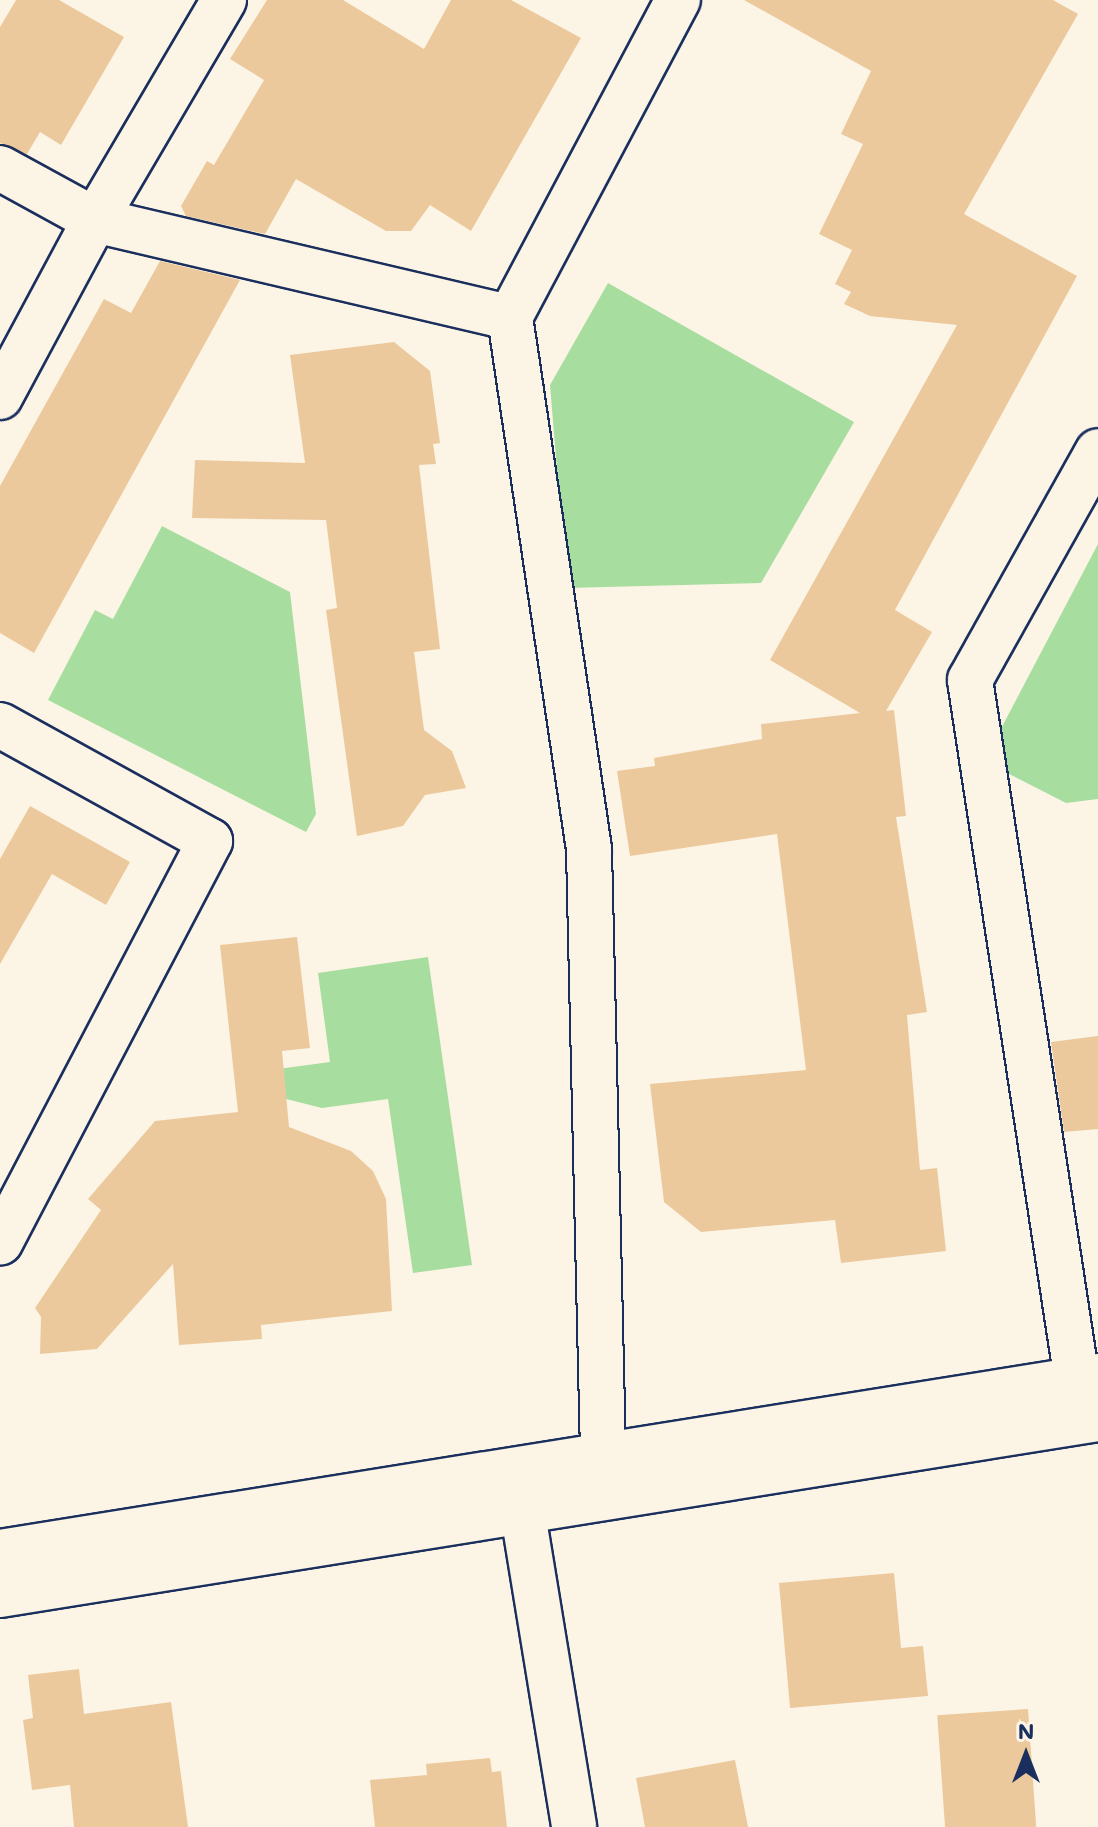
<!DOCTYPE html>
<html>
<head>
<meta charset="utf-8">
<style>
  body { margin:0 }
  #map { position:relative; width:1098px; height:1827px; overflow:hidden; background:#fcf5e5; font-family:Mali,sans-serif }
  div>[style] { position:absolute }
  [style*='--x'] { left:calc(var(--x)*1px); top:calc(var(--y)*1px); width:calc(var(--w)*1px); rotate:calc(var(--a)*1deg) }
  .green>* { inset:0; background:#a8dda0 }
  .building>* { inset:0; background:#ecc99d; transform-origin:0 0 }
  .roads { filter:drop-shadow(2px 0 #1b2f5e) drop-shadow(-2px 0 #1b2f5e) drop-shadow(0 2px #1b2f5e) drop-shadow(0 -2px #1b2f5e) }
  .minor>* { height:44px; margin:-22px; padding:0 22px; transform-origin:22px; border-radius:22px; background:#fcf5e5 }
  .tertiary>* { height:44px; margin:-22px; padding:0 22px; transform-origin:22px; border-radius:22px; background:#fcf5e5 }
  span { translate:-50% -50%; white-space:nowrap; text-align:center; line-height:1.15; -webkit-text-stroke:6px #fcf5e5; paint-order:stroke }
  .north { position:absolute; left:986px; top:1715px; width:80px; height:80px; -webkit-text-stroke:6px #fcf5e5; paint-order:stroke; rotate:0deg; font-size:22px; font-weight:700; line-height:32px; text-align:center; color:#1b2f5e }
  .north::after { content:''; display:block; margin:auto; width:28px; height:36px; background:#1b2f5e; clip-path:polygon(50% 0,100% 100%,50% 72%,0 100%) }
</style>
</head>
<body>
<div id="map">
  <div class="green">
    <div style="clip-path:polygon(608px 283px,854px 422px,761px 583px,567px 588px,550px 385px)"></div>
    <div style="clip-path:polygon(162px 526px,290px 592px,316px 814px,306px 832px,48px 700px,95px 610px,113px 619px)"></div>
    <div style="clip-path:polygon(1098px 544px,1098px 799px,1066px 803px,984px 761px)"></div>
    <div style="clip-path:polygon(428px 957px,472px 1265px,413px 1273px,388px 1099px,322px 1108px,266px 1094px,263px 1071px,330px 1062px,318px 973px)"></div>
  </div>
  <div class="building">
    <div style="clip-path:polygon(16px 0,59px 0,124px 37px,61px 145px,40px 132px,27px 154px,0 143px,0 27px)"></div>
    <div style="clip-path:polygon(267px 0,343px 0,424px 49px,451px 0,511px 0,581px 38px,471px 231px,430px 205px,411px 231px,386px 231px,296px 179px,265px 234px,186px 216px,181px 206px,207px 161px,214px 165px,264px 80px,230px 59px)"></div>
    <div style="clip-path:polygon(744px 0,1053px 0,1078px 14px,964px 214px,1077px 276px,895px 610px,932px 632px,886px 711px,894px 710px,906px 816px,896px 817px,927px 1012px,907px 1015px,920px 1170px,937px 1168px,946px 1251px,841px 1263px,835px 1220px,701px 1232px,664px 1202px,650px 1084px,806px 1070px,777px 834px,630px 856px,617px 771px,655px 766px,654px 758px,762px 739px,761px 724px,860px 713px,770px 660px,957px 325px,870px 316px,844px 304px,851px 292px,835px 284px,852px 250px,819px 234px,863px 144px,841px 134px,871px 71px)"></div>
    <div style="clip-path:polygon(160px 261px,240px 280px,34px 653px,0 633px,0 486px,104px 299px,131px 313px)"></div>
    <div style="clip-path:polygon(394px 342px,430px 371px,440px 443px,433px 444px,436px 464px,419px 465px,440px 649px,414px 652px,424px 730px,452px 751px,466px 788px,425px 795px,403px 826px,357px 836px,326px 610px,337px 608px,326px 520px,192px 518px,195px 460px,305px 463px,290px 355px)"></div>
    <div style="clip-path:polygon(30px 806px,130px 862px,106px 905px,52px 874px,0 964px,0 859px)"></div>
    <div style="clip-path:polygon(297px 937px,310px 1048px,282px 1051px,289px 1127px,351px 1151px,373px 1171px,386px 1199px,392px 1311px,261px 1325px,262px 1339px,179px 1345px,173px 1264px,97px 1349px,40px 1354px,41px 1317px,35px 1308px,101px 1210px,88px 1199px,155px 1121px,238px 1112px,220px 945px)"></div>
    <div style="clip-path:polygon(1098px 1036px,1098px 1129px,1064px 1132px,1051px 1042px)"></div>
    <div style="clip-path:polygon(894px 1573px,901px 1648px,923px 1646px,928px 1696px,790px 1708px,779px 1583px)"></div>
    <div style="clip-path:polygon(79px 1669px,84px 1714px,171px 1702px,188px 1827px,74px 1827px,70px 1785px,32px 1790px,23px 1720px,33px 1718px,28px 1675px)"></div>
    <div style="left:1028px;top:1709px;width:118px;height:91px;rotate:86deg"></div>
    <div style="clip-path:polygon(490px 1758px,492px 1772px,501px 1771px,507px 1827px,375px 1827px,370px 1780px,427px 1775px,426px 1764px)"></div>
    <div style="clip-path:polygon(735px 1760px,748px 1827px,645px 1827px,636px 1778px)"></div>
  </div>
  <div class="roads">
    <div class="minor">
      <div style="--x:0;--y:168;--w:108;--a:28.7"></div>
      <div style="--x:95;--y:220;--w:255;--a:-59.6"></div>
      <div style="--x:0;--y:397;--w:201;--a:-61.8"></div>
      <div style="--x:95;--y:220;--w:426;--a:13.2"></div>
      <div style="--x:1077;--y:1380;--w:708;--a:-98.69"></div>
      <div style="--x:970;--y:680;--w:262;--a:-60.8"></div>
      <div style="--x:603;--y:1453;--w:604;--a:-91.33"></div>
      <div style="--x:589;--y:849;--w:538;--a:-98.45"></div>
      <div style="--x:510;--y:317;--w:359;--a:-62.1"></div>
      <div style="--x:522;--y:1508;--w:323;--a:80.7"></div>
    </div>
    <div class="tertiary">
      <div style="--x:0;--y:725;--w:240;--a:28.9"></div>
      <div style="--x:210;--y:841;--w:453;--a:117.6"></div>
      <div style="--x:0;--y:1552;--w:1112;--a:-9.11"></div>
      <div style="--x:0;--y:1595;--w:1112;--a:-9.11"></div>
    </div>
  </div>
  <div class="north">N</div>
</div>
</body>
</html>
